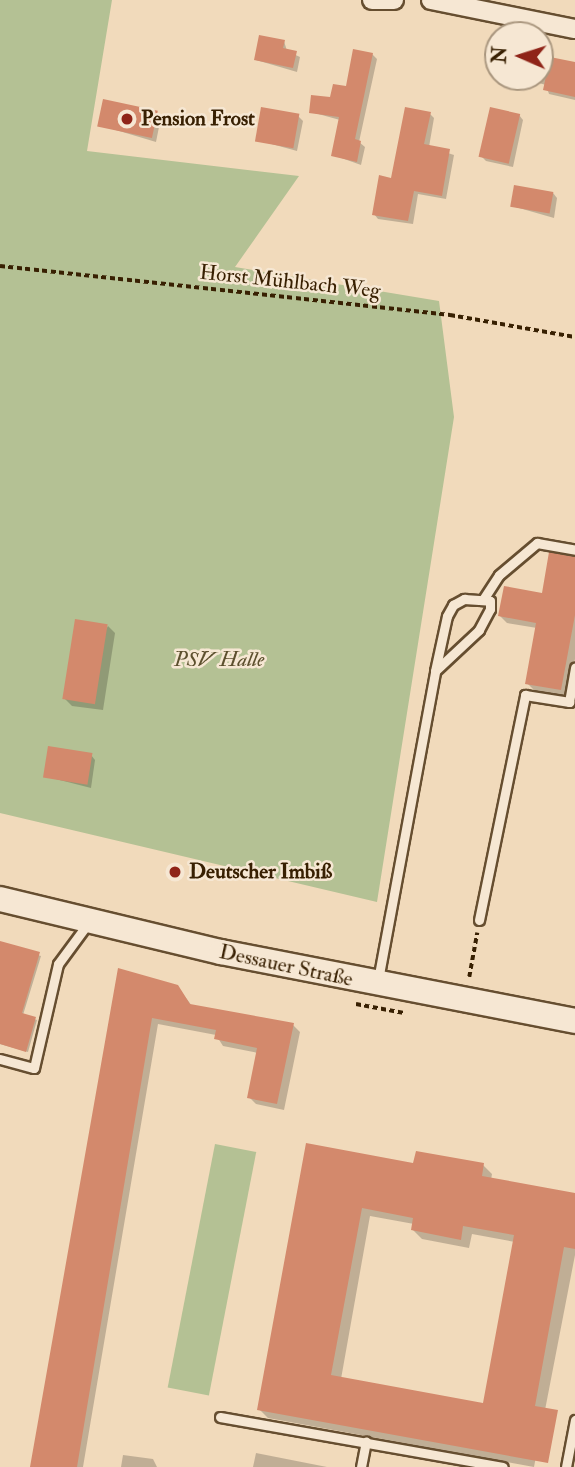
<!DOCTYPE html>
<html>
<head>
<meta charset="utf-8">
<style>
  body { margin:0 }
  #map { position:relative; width:575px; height:1467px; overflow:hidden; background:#f1dabb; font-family:"IM FELL Double Pica",serif }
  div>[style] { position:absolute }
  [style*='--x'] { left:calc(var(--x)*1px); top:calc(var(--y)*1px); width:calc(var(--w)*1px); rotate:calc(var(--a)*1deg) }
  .green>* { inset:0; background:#b4c194; transform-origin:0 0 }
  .shadow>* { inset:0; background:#0003 }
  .building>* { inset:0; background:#d3896c; transform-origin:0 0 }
  .path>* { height:3.5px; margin-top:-1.75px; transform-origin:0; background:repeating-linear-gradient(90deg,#382002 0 5px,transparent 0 8.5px) }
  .roads { filter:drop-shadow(2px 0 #664e30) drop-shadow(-2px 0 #664e30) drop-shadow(0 2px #664e30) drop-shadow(0 -2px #664e30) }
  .service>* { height:9px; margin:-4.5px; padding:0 4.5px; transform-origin:4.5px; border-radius:4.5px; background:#f6e7d3 }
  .minor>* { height:18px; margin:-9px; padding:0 9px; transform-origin:9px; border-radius:9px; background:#f6e7d3 }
  .secondary>* { height:24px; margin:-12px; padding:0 12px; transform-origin:12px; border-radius:12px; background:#f6e7d3 }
  .dots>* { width:19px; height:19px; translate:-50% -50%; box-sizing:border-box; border:4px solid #f6e7d3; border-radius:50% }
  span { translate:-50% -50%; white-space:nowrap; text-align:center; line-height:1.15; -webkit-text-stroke:5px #f6e7d3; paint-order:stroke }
  .poi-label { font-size:21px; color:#382002; font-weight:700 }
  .left { translate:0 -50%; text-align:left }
  .street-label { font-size:21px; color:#382002 }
  .park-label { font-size:21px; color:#5d502e; font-style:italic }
  .north { position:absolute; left:484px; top:21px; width:70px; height:70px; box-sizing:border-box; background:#f6e7d3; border:2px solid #aa977f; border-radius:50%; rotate:273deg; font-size:19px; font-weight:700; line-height:28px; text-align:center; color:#382002 }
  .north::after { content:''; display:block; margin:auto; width:24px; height:32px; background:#8f2418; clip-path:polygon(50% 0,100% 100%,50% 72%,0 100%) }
</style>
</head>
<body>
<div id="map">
  <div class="green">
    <div style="clip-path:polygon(0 0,112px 0,87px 151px,299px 176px,235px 267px,439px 301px,454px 417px,377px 902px,0 813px)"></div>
    <div style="left:215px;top:1144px;width:42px;height:248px;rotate:11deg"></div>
  </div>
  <div class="shadow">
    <div style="clip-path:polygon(284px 41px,287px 51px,300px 57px,297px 72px,256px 60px)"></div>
    <div style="clip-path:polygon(372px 54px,377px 59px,359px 142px,365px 147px,361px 165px,333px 155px,340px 120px,311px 112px,347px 88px)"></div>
    <div style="clip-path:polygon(540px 57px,575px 64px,575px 100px,549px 94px,546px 85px,517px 77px,540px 77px)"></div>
    <div style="clip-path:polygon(157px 113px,161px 117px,156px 142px,99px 125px)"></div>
    <div style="clip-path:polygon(430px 114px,434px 118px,429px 147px,454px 155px,446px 199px,418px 194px,413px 224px,378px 219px,374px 214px)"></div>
    <div style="clip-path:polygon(519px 115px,523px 120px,513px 167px,486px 161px,481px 156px)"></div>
    <div style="clip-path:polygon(298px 116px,303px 121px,297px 151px,257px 140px)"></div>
    <div style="clip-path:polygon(553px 193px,557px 198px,554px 218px,512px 206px)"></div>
    <div style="clip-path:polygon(551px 554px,575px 556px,575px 659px,568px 696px,534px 690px,527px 683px,537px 628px,507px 623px,500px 616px,543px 595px)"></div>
    <div style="clip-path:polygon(108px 626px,115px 633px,103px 710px,72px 706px,65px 699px)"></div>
    <div style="clip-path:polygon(91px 755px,95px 760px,91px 788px,44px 776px)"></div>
    <div style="clip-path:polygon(0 943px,41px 956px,23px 1015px,37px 1020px,28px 1052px,0 1044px)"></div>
    <div style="clip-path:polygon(120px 970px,177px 986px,192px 1006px,293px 1025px,300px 1032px,284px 1110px,256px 1104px,249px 1097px,258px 1053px,223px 1046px,216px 1035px,158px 1024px,83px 1467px,31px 1467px)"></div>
    <div style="clip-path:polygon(evenodd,307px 1145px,415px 1165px,483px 1165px,492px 1174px,491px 1180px,575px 1195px,575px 1255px,534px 1467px,268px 1418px,259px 1409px,307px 1145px,370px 1216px,414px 1224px,413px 1230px,422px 1239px,469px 1248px,472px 1234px,515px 1242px,485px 1405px,341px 1379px,370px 1216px)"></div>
    <div style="clip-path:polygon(256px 1453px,327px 1467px,253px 1467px)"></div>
    <div style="clip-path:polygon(123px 1455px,153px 1459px,157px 1467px,121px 1467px)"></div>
  </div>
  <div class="building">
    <div style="clip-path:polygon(259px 35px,285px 40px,283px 48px,297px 51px,293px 68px,254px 60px)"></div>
    <div style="clip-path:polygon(353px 49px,373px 53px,355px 139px,361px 141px,357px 162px,331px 156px,339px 117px,309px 113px,311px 95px,330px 97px,333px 84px,346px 86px)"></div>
    <div style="clip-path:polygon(550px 57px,575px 62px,575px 97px,543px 90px)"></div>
    <div style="left:103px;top:99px;width:56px;height:28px;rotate:12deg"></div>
    <div style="left:261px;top:107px;width:39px;height:35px;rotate:10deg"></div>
    <div style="clip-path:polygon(405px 107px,431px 112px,424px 144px,450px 149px,442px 196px,414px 191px,408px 221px,372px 215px,379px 175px,391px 178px)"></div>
    <div style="left:490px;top:107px;width:31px;height:51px;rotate:13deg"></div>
    <div style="left:514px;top:185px;width:40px;height:22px;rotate:10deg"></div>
    <div style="clip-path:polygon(549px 552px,575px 557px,575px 615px,561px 690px,525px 684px,536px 623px,498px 616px,504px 586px,542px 593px)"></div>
    <div style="left:75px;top:619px;width:33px;height:81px;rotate:9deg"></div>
    <div style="left:48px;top:746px;width:45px;height:32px;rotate:9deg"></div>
    <div style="clip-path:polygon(0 941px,40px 952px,22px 1013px,36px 1017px,26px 1052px,0 1044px)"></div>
    <div style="clip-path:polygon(118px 968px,178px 985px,190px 1004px,294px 1023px,277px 1104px,247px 1098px,257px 1048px,214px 1039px,216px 1030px,152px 1018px,77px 1467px,30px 1467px)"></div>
    <div style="clip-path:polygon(evenodd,306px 1143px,413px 1163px,416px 1151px,484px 1163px,482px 1176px,575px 1193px,575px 1249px,564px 1247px,535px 1406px,558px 1410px,548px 1463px,257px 1410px,306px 1143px,362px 1208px,413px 1218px,411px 1230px,461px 1240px,463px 1226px,514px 1235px,483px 1403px,331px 1375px,362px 1208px)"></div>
  </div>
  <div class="path">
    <div style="--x:0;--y:266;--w:453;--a:6.2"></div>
    <div style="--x:450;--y:315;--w:127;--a:10"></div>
    <div style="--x:469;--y:977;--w:45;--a:-79.7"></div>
    <div style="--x:356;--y:1004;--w:49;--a:10.6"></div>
  </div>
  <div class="roads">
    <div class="service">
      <div style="--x:484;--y:598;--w:27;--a:-57"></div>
      <div style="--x:499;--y:575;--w:50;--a:-40.1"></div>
      <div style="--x:537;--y:543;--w:39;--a:10"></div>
      <div style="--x:479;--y:920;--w:230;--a:-78.4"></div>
      <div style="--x:525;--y:695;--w:45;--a:9"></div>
      <div style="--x:569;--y:702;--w:35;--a:-80"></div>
      <div style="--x:378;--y:980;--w:314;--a:-79.5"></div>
      <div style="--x:435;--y:671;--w:56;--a:-77.7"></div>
      <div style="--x:447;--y:616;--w:13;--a:-61"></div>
      <div style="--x:453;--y:605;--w:13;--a:-29"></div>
      <div style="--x:464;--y:599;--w:26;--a:4"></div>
      <div style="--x:490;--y:601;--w:8;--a:90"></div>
      <div style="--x:490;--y:609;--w:24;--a:118"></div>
      <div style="--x:479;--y:630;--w:60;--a:137"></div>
      <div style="--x:0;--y:1059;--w:35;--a:15"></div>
      <div style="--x:34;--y:1068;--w:107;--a:-77"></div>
      <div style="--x:58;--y:964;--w:52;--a:-53.6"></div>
      <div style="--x:220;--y:1417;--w:287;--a:10"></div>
      <div style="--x:361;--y:1467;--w:26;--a:-79"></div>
      <div style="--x:566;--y:1467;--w:48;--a:-79.2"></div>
    </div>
    <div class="minor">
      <div style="--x:372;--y:0;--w:22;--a:0"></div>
      <div style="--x:431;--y:0;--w:147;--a:11.4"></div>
    </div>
    <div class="secondary">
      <div style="--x:0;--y:899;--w:227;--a:13.5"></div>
      <div style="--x:221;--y:952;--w:361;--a:11"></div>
    </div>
  </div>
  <div class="dots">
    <div style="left:127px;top:119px;background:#8f2418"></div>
    <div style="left:175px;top:872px;background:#8f2418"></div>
  </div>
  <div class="poi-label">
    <span class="left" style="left:141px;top:119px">Pension Frost</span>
    <span class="left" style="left:189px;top:872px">Deutscher Imbiß</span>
  </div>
  <div class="street-label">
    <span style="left:290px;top:282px;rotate:6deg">Horst Mühlbach Weg</span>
    <span style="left:286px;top:966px;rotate:12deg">Dessauer Straße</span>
  </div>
  <div class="park-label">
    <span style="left:219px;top:660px">PSV Halle</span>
  </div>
  <div class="north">N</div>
</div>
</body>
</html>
